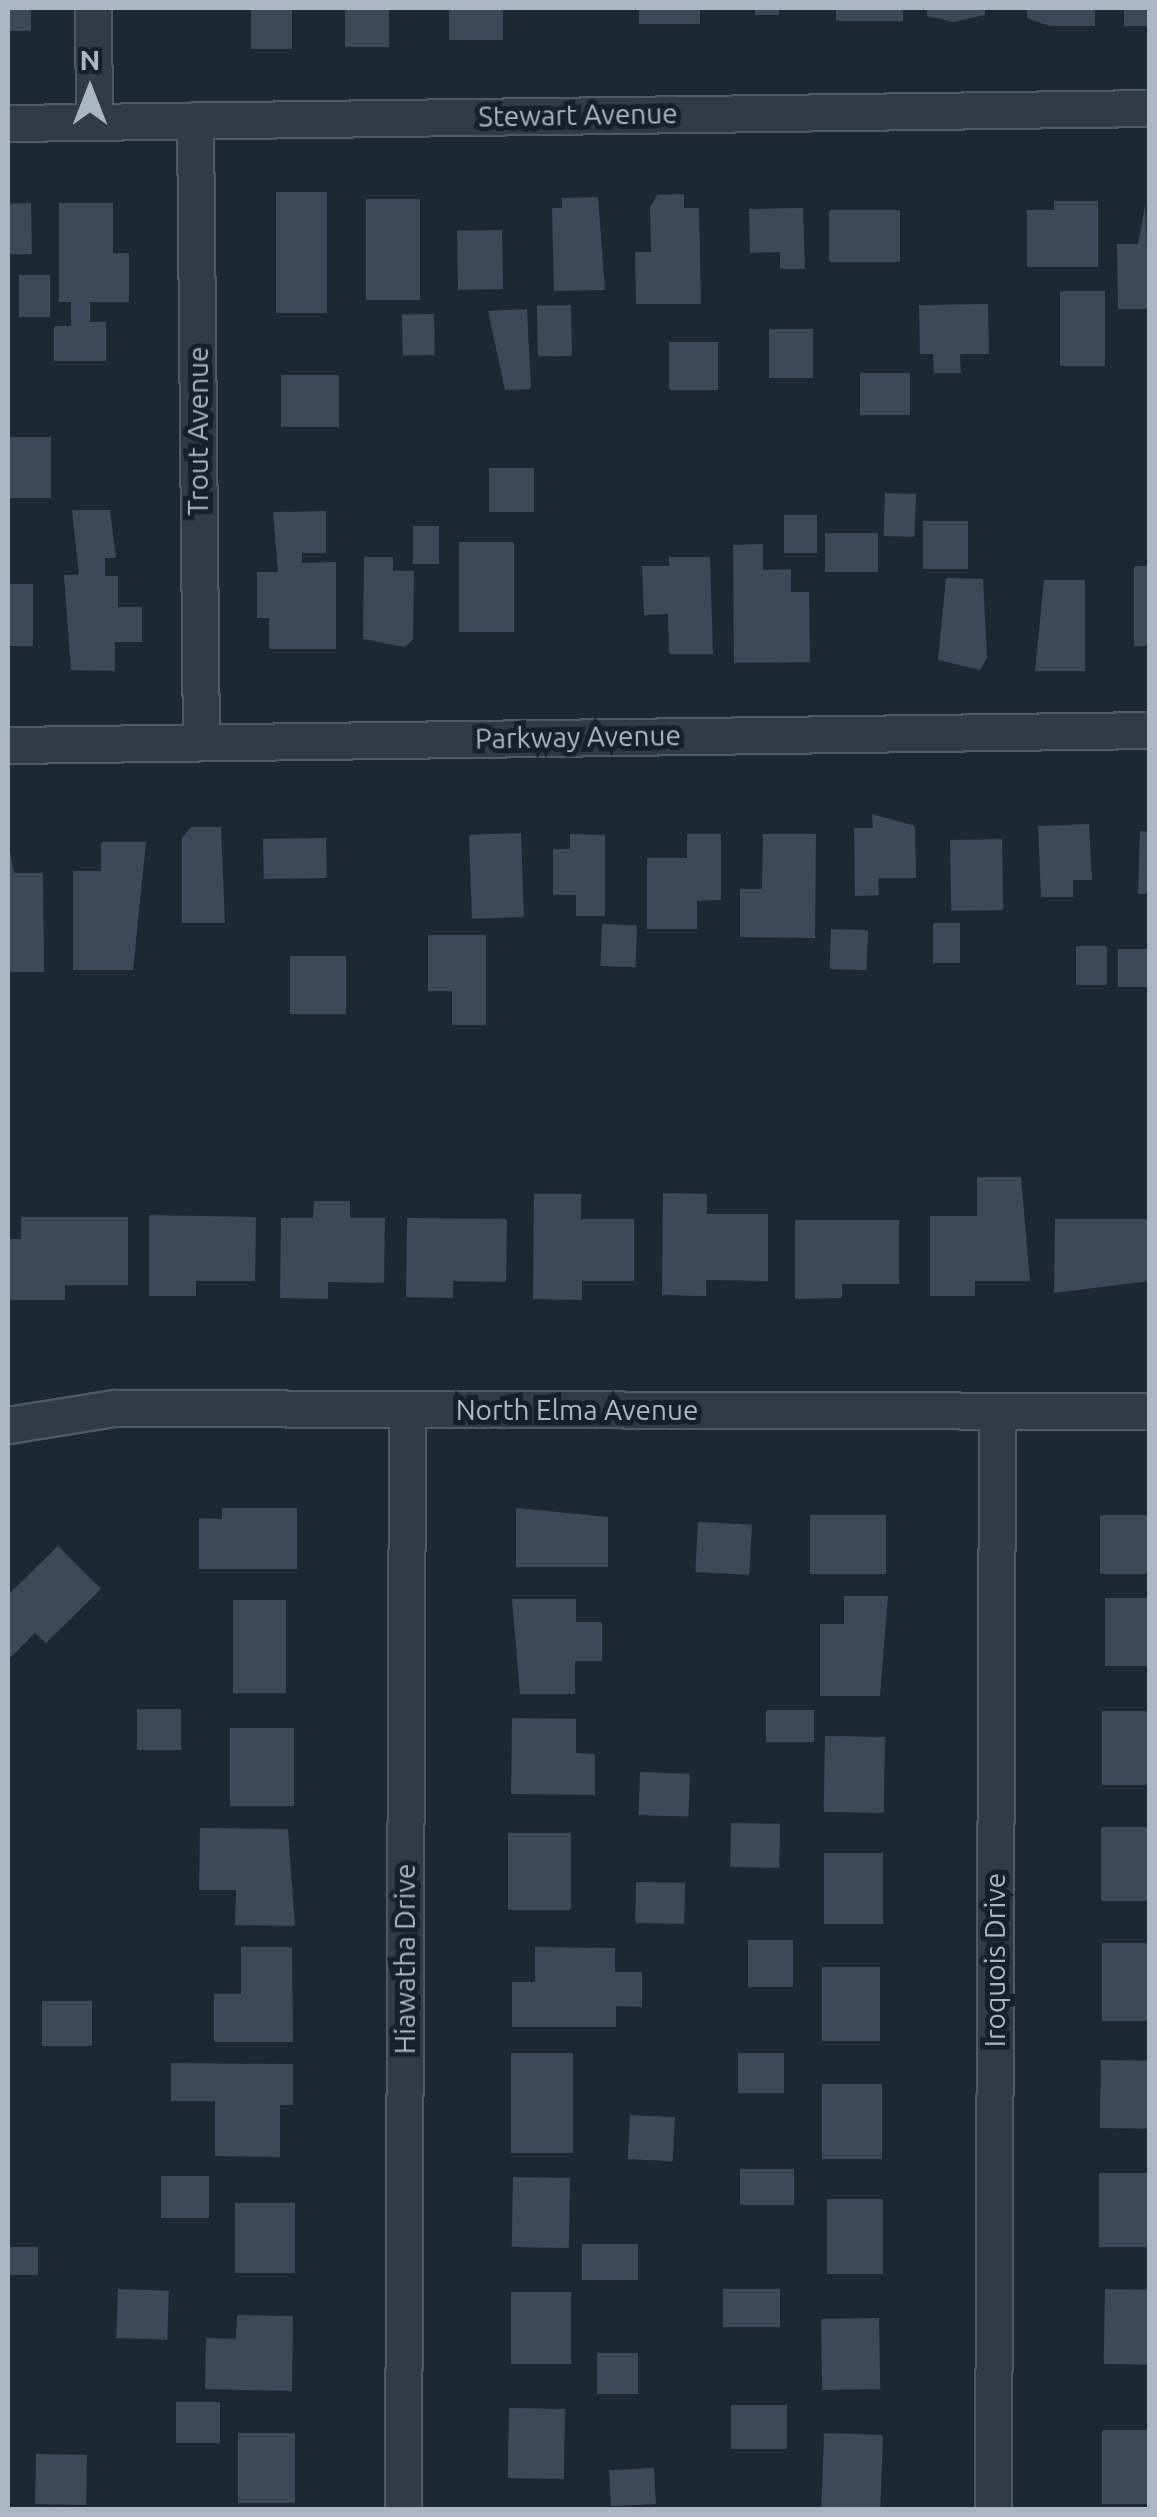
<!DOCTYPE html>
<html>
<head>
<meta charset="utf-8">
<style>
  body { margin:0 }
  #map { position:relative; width:1157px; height:2517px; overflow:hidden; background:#1e2835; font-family:Ubuntu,sans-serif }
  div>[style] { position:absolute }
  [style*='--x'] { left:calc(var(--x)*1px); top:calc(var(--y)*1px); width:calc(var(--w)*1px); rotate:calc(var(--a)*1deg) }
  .building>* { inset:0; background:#3c4958; transform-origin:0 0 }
  .roads { filter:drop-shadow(2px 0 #4f5864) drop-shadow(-2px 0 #4f5864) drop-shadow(0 2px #4f5864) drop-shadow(0 -2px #4f5864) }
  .street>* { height:35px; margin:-17.5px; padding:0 17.5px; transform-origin:17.5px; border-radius:17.5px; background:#323a46 }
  span { translate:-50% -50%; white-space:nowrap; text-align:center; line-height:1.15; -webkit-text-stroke:10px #171f2a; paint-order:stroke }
  .street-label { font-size:28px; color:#abb5c3 }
  .frame { position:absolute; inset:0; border:10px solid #abb5c3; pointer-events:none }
  .north { position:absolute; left:40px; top:40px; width:100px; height:100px; -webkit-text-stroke:8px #171f2a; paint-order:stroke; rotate:0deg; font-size:28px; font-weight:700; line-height:40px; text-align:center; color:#abb5c3 }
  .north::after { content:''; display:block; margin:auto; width:35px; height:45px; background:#abb5c3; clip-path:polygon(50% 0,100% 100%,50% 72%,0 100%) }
</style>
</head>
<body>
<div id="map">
  <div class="building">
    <div style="left:8px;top:8px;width:23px;height:23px"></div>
    <div style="left:251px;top:8px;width:41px;height:41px"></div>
    <div style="left:345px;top:8px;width:44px;height:39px"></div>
    <div style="left:449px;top:8px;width:54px;height:32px"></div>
    <div style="left:639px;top:8px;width:61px;height:16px"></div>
    <div style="left:755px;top:8px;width:24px;height:7px"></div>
    <div style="left:836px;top:8px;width:67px;height:13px"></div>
    <div style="clip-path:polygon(927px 8px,985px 8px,985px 15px,953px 22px,927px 16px)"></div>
    <div style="clip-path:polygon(1027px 8px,1095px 8px,1095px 26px,1049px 26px,1027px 18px)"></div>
    <div style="left:1124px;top:8px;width:26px;height:18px"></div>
    <div style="left:327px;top:192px;width:121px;height:51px;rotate:90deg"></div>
    <div style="clip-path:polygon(684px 194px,684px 208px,699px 208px,701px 304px,636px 304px,635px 252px,651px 252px,650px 208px,657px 195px)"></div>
    <div style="clip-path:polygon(598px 197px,605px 290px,554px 291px,552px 208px,562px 208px,562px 198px)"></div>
    <div style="left:366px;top:199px;width:54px;height:101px"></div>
    <div style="clip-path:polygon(1054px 201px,1098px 201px,1098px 267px,1027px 267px,1027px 210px,1054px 210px)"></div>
    <div style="left:31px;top:203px;width:51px;height:23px;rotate:89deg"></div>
    <div style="clip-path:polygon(59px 203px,113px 203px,113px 253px,129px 253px,129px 302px,90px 302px,90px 322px,106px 322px,106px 361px,54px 361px,54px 326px,71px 326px,71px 302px,59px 302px)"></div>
    <div style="clip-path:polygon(1145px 205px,1150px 309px,1118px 309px,1117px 244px,1138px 244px)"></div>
    <div style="clip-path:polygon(803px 208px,805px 269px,780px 269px,780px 252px,750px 253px,749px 209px)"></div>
    <div style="left:829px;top:210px;width:71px;height:52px"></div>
    <div style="left:502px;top:230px;width:59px;height:45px;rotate:89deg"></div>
    <div style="left:19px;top:275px;width:31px;height:42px"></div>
    <div style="left:1060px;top:291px;width:45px;height:75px"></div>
    <div style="clip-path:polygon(988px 304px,989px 354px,960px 354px,961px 373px,934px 373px,933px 354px,920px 354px,919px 305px)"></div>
    <div style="left:571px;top:305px;width:51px;height:34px;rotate:89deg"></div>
    <div style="clip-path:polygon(527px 309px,531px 389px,505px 390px,488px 311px)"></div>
    <div style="left:434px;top:314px;width:41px;height:32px;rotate:89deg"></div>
    <div style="left:769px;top:329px;width:44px;height:49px"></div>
    <div style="left:669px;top:342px;width:49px;height:48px"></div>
    <div style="left:910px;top:373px;width:42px;height:50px;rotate:90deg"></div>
    <div style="left:281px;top:375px;width:58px;height:52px"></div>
    <div style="left:8px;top:437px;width:43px;height:61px"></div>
    <div style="left:534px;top:468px;width:44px;height:45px;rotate:90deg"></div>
    <div style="left:885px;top:493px;width:31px;height:43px;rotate:2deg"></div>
    <div style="clip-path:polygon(72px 510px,110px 510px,116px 558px,105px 558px,105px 576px,118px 576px,118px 607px,142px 607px,142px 642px,115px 642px,115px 671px,71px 670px,64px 575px,79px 575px)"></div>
    <div style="clip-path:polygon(326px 511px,326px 553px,302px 553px,302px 563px,336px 562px,336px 649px,269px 649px,269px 618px,257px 618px,257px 572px,278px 572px,273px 512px)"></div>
    <div style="left:784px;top:515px;width:33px;height:38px"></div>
    <div style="left:923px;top:521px;width:45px;height:48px"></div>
    <div style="left:413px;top:526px;width:26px;height:38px"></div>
    <div style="left:825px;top:533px;width:53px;height:39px"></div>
    <div style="left:459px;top:542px;width:55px;height:90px"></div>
    <div style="clip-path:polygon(763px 544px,763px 570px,791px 569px,791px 592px,809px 592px,810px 662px,734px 663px,733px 545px)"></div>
    <div style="clip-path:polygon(364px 557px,393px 557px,393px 571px,414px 571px,413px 639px,405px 647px,363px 639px)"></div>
    <div style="clip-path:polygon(669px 557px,710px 557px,713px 654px,669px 654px,668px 614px,644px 615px,642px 566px,669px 566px)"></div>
    <div style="left:1134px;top:566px;width:16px;height:80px"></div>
    <div style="clip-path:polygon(946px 578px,983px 579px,987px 658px,980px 670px,938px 660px)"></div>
    <div style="clip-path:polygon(1044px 580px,1085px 580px,1085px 671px,1035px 671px)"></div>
    <div style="left:8px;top:584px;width:25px;height:62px"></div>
    <div style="clip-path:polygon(872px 814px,915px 826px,916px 878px,878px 878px,879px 895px,855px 896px,854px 828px,873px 828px)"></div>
    <div style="clip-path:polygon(1089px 824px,1092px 880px,1073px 880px,1073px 897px,1041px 897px,1038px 826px)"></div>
    <div style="clip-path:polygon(191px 827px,221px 827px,225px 923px,182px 923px,182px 838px)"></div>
    <div style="clip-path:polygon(1140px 831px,1150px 832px,1150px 894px,1138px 894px)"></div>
    <div style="left:521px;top:833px;width:84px;height:52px;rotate:88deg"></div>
    <div style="clip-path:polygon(570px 834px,605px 835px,605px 916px,576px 916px,576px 895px,553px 895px,553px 849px,570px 849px)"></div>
    <div style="clip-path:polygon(687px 834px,721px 834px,721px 900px,697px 901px,697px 929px,647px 929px,647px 858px,687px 858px)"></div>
    <div style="clip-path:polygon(763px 834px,816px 834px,815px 938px,740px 937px,740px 889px,762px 889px)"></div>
    <div style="left:326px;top:838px;width:40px;height:63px;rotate:89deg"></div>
    <div style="left:1002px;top:839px;width:71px;height:52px;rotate:89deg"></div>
    <div style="clip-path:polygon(8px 842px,14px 873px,43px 873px,44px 972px,8px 972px)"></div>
    <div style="clip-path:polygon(101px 842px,146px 842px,133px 970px,73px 970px,73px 871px,101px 871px)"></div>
    <div style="left:933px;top:923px;width:27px;height:40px"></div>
    <div style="left:602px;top:924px;width:35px;height:42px;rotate:2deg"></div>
    <div style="left:831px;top:929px;width:37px;height:40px;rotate:2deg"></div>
    <div style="clip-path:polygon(428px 935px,486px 935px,486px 1025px,452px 1025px,452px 991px,428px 991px)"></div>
    <div style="left:1076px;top:946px;width:31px;height:39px"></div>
    <div style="left:1118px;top:949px;width:32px;height:38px"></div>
    <div style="left:290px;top:956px;width:56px;height:58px"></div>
    <div style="clip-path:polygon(977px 1177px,1021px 1177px,1030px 1281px,975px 1281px,975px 1296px,930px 1296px,930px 1216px,977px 1216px)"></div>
    <div style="clip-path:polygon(663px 1193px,707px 1194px,707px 1214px,768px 1214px,768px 1281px,706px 1280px,706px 1296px,662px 1295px)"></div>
    <div style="clip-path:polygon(534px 1194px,581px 1194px,581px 1219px,634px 1219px,634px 1281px,582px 1281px,582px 1300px,533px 1299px)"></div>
    <div style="clip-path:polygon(314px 1201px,350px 1201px,350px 1218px,385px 1218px,384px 1283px,328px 1282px,328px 1299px,280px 1298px,281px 1218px,313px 1218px)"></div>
    <div style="clip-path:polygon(149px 1215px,256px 1217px,255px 1281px,196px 1281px,196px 1296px,149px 1296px)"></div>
    <div style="clip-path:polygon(21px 1217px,128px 1217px,128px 1285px,65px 1285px,65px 1300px,8px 1300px,8px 1239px,21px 1239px)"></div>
    <div style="clip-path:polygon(407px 1218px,507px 1219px,506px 1282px,453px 1281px,453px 1298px,406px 1297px)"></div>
    <div style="clip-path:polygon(1055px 1219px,1150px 1219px,1150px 1281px,1054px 1293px)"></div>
    <div style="clip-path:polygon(795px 1220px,899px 1220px,899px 1284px,842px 1284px,842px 1298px,795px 1299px)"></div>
    <div style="clip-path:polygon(222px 1508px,297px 1508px,297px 1569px,199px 1569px,199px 1518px,222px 1519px)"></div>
    <div style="clip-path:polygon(516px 1508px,608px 1517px,608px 1567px,516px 1567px)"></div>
    <div style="left:810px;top:1515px;width:76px;height:59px"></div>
    <div style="left:1100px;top:1515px;width:50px;height:59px"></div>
    <div style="left:698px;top:1522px;width:54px;height:50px;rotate:3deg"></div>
    <div style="clip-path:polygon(58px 1546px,101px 1589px,46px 1643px,35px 1633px,8px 1660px,8px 1595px)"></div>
    <div style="clip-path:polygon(844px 1596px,888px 1596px,880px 1696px,820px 1696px,820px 1624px,844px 1624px)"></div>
    <div style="left:1105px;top:1598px;width:45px;height:68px"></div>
    <div style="clip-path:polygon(512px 1599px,576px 1599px,576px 1622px,602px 1622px,602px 1661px,575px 1661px,575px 1694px,520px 1694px)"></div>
    <div style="left:233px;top:1600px;width:53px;height:93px"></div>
    <div style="left:137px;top:1709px;width:44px;height:41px"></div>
    <div style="left:766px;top:1710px;width:48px;height:32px"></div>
    <div style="left:1102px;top:1711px;width:48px;height:74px"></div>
    <div style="clip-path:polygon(512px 1718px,576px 1719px,576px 1753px,595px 1754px,595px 1795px,511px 1794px)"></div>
    <div style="left:230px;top:1728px;width:64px;height:78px"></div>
    <div style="left:825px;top:1736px;width:60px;height:76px;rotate:1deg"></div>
    <div style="left:640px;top:1772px;width:50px;height:43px;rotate:2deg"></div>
    <div style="left:731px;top:1823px;width:49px;height:44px;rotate:1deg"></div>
    <div style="left:1101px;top:1827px;width:49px;height:74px"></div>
    <div style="clip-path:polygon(200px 1828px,288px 1829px,295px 1926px,235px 1925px,236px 1890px,199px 1890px)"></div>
    <div style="left:571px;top:1833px;width:77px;height:63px;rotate:90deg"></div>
    <div style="left:824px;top:1853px;width:59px;height:71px"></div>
    <div style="left:636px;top:1882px;width:49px;height:41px;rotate:1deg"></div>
    <div style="left:748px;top:1940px;width:45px;height:47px"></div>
    <div style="left:1102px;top:1943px;width:48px;height:78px"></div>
    <div style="clip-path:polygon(241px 1947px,292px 1947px,293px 2042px,214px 2042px,214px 1994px,241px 1994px)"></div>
    <div style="clip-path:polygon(535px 1947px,615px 1948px,615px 1972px,642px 1972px,642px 2007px,616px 2006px,616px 2027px,512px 2027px,512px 1982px,535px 1982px)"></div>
    <div style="left:822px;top:1967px;width:58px;height:74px"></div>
    <div style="left:42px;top:2001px;width:50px;height:45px"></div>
    <div style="left:511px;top:2053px;width:62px;height:100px"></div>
    <div style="left:738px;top:2053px;width:46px;height:40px"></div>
    <div style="left:1101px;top:2060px;width:49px;height:68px;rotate:1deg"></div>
    <div style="clip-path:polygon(171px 2063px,293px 2064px,293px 2105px,280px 2105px,280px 2157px,215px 2156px,215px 2101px,171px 2101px)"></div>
    <div style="left:822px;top:2084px;width:60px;height:75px"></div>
    <div style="left:630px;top:2115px;width:45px;height:44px;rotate:3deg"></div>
    <div style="left:740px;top:2169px;width:54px;height:36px"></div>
    <div style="left:1150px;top:2173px;width:74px;height:51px;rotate:90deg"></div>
    <div style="left:161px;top:2176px;width:48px;height:42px"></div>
    <div style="left:513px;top:2177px;width:57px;height:70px;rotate:1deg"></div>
    <div style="left:827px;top:2199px;width:56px;height:75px"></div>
    <div style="left:235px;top:2203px;width:60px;height:70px"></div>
    <div style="left:582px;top:2244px;width:56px;height:36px"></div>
    <div style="left:8px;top:2247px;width:30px;height:28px"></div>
    <div style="left:118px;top:2289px;width:51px;height:49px;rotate:2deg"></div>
    <div style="left:723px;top:2289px;width:57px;height:38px"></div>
    <div style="left:1105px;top:2289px;width:45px;height:75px;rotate:1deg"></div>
    <div style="left:511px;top:2292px;width:60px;height:72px"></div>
    <div style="clip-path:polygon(237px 2315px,293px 2316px,292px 2391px,205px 2389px,206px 2338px,236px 2339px)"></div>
    <div style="left:879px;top:2318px;width:71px;height:58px;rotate:89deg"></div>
    <div style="left:597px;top:2353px;width:41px;height:41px"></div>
    <div style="left:176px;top:2402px;width:44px;height:41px"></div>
    <div style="left:731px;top:2405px;width:56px;height:44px"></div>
    <div style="left:509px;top:2408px;width:56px;height:70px;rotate:1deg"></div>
    <div style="left:1102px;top:2430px;width:48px;height:74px"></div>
    <div style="left:238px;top:2433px;width:57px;height:70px"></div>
    <div style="left:824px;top:2433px;width:59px;height:74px;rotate:2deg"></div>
    <div style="left:36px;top:2454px;width:51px;height:50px;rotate:1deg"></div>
    <div style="left:654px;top:2468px;width:36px;height:45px;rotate:87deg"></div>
  </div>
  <div class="roads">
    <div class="street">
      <div style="--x:93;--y:8;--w:114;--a:89.5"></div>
      <div style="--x:195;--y:120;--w:622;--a:89.45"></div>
      <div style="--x:8;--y:123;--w:1142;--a:-0.75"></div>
      <div style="--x:8;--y:745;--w:1142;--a:-0.75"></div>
      <div style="--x:8;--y:1425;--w:107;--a:-9.1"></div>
      <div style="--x:114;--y:1408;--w:1036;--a:0.17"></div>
      <div style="--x:403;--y:2510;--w:1101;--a:-89.79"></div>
      <div style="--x:993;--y:2510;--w:1099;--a:-89.79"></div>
    </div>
  </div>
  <div class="street-label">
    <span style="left:578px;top:115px;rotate:-1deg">Stewart Avenue</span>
    <span style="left:198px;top:431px;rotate:-90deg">Trout Avenue</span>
    <span style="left:578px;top:737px;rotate:-1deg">Parkway Avenue</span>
    <span style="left:577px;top:1410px">North Elma Avenue</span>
    <span style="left:405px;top:1959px;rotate:-90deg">Hiawatha Drive</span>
    <span style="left:995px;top:1960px;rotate:-90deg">Iroquois Drive</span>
  </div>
  <div class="frame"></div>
  <div class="north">N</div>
</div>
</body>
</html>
